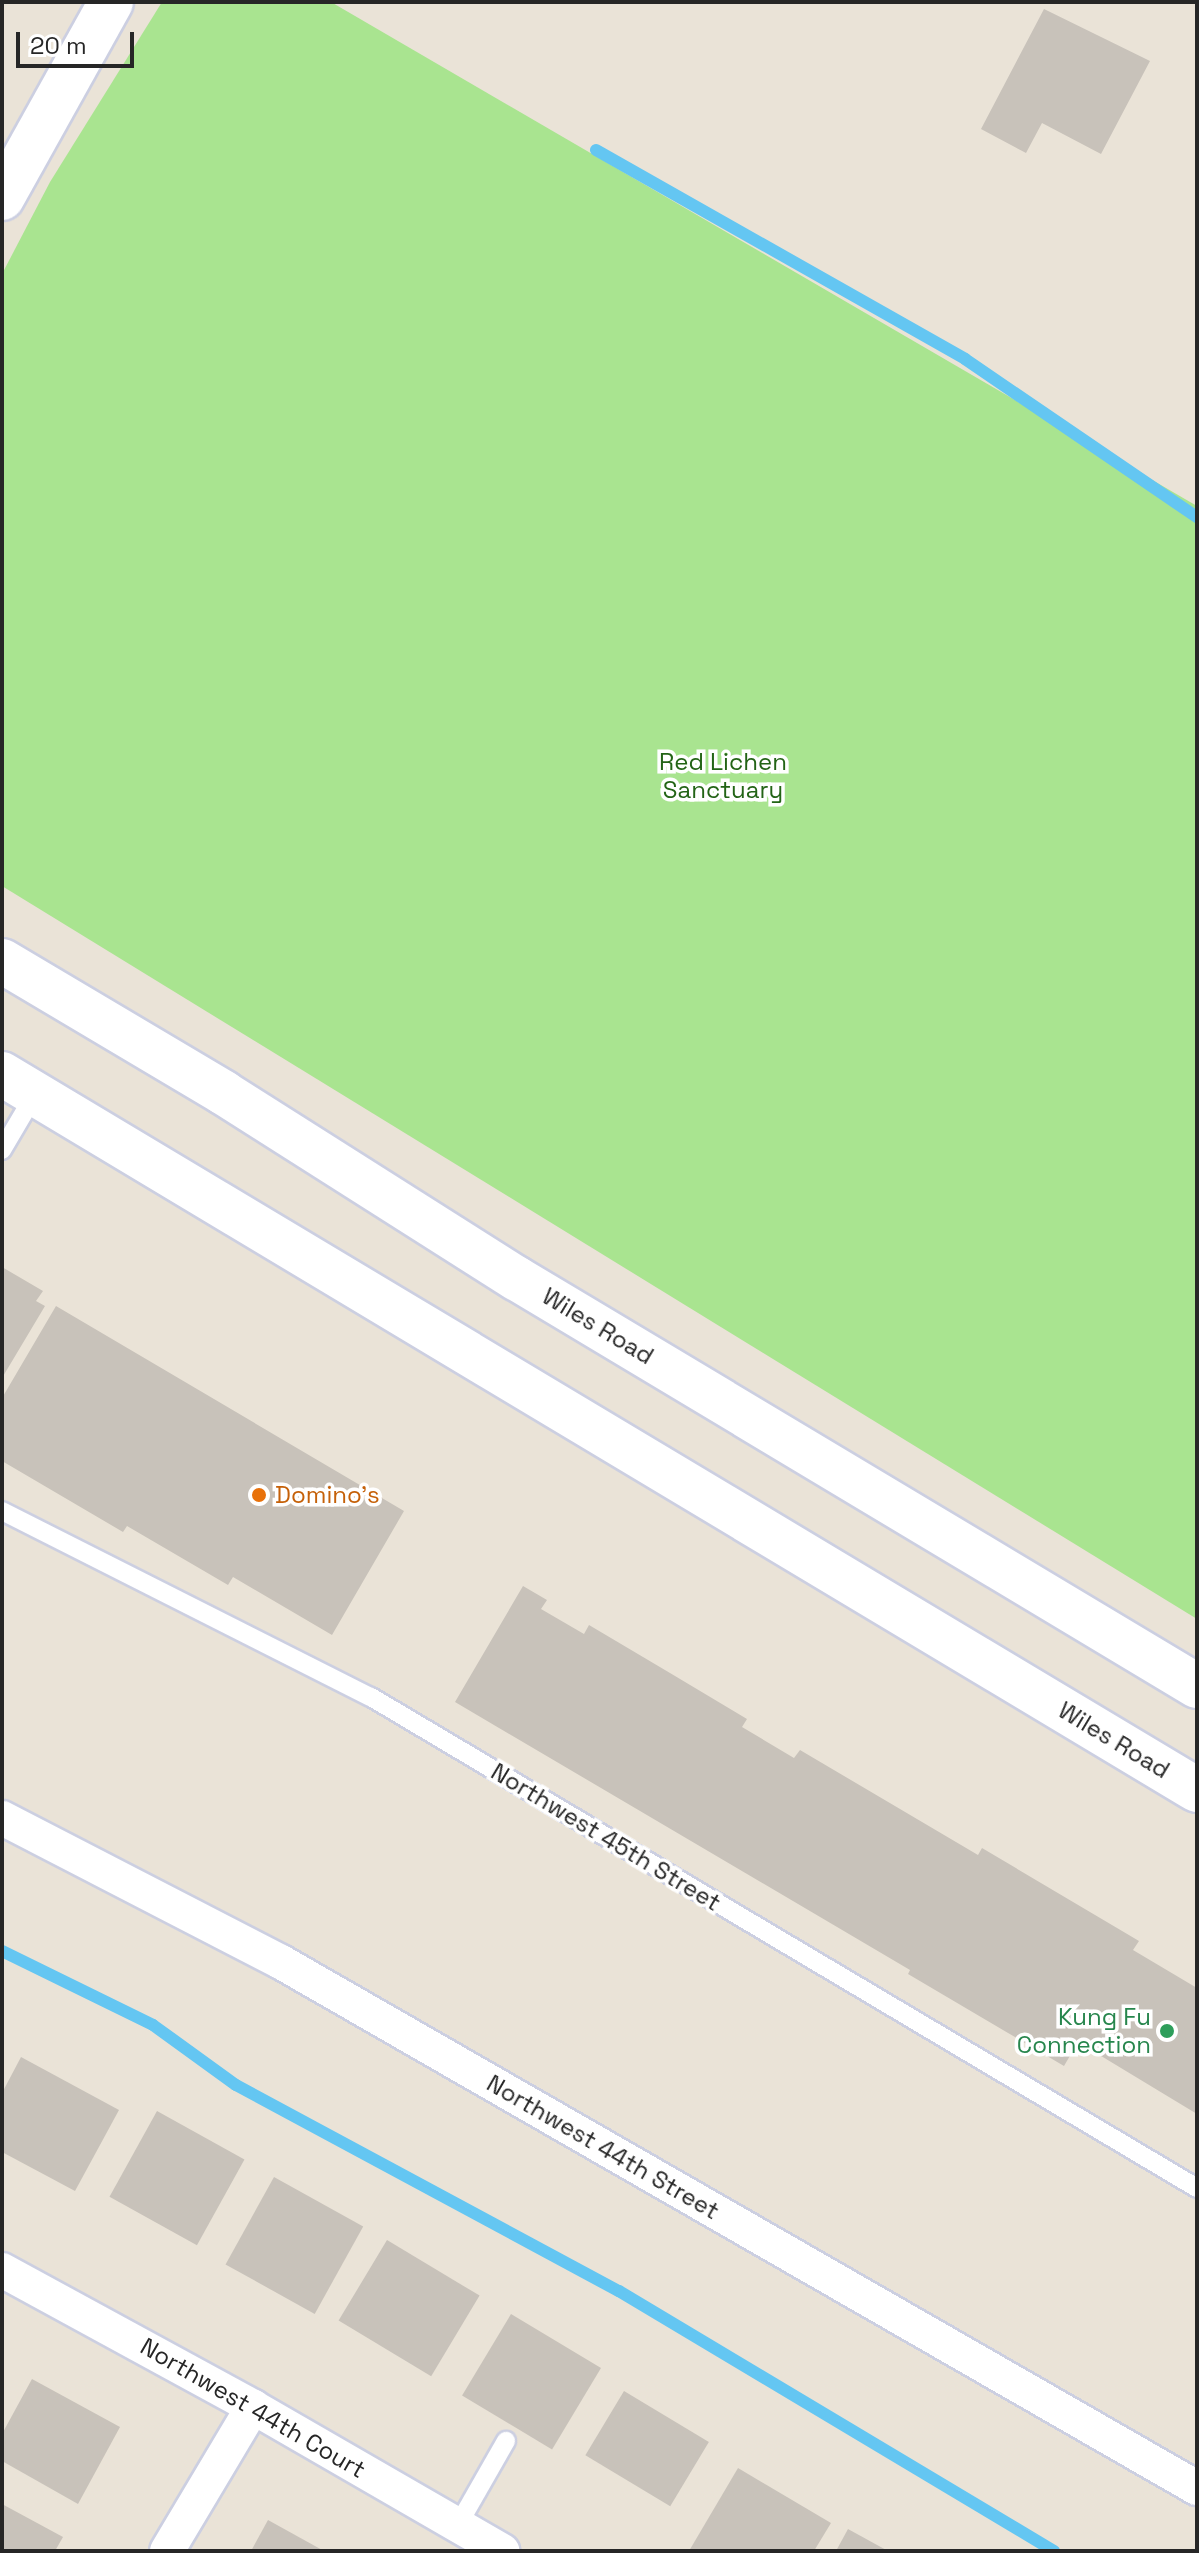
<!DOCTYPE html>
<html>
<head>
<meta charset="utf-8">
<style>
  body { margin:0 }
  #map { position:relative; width:1199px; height:2553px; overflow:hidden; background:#eae3d7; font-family:"Space Grotesk",sans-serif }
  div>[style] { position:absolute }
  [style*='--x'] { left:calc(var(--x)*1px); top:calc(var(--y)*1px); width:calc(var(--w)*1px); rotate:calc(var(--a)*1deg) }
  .green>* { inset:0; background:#a9e490 }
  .stream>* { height:12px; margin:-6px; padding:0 6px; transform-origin:6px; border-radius:6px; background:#64c6f2 }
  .building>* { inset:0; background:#c8c2ba; transform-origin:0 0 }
  .roads { filter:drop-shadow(2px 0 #cccfe1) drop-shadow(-2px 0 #cccfe1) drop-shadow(0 2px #cccfe1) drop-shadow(0 -2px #cccfe1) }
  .lane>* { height:18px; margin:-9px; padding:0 9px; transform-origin:9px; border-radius:9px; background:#fff }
  .street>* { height:34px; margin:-17px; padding:0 17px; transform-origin:17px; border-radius:17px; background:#fff }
  .secondary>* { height:44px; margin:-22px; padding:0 22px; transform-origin:22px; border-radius:22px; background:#fff }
  .dots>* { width:22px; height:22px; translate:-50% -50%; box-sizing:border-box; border:4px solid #fff; border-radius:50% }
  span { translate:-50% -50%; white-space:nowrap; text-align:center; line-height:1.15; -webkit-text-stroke:7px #fff; paint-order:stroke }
  .park-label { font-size:24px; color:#236416 }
  .street-label { font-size:24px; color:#262626 }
  .food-label { font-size:24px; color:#c56008 }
  .left { translate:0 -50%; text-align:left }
  .leisure-label { font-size:24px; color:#27864d }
  .right { translate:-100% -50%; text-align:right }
  .frame { position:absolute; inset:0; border:4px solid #262626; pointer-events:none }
  .scale { position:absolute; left:16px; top:32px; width:118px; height:36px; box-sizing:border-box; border:4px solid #262626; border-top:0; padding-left:10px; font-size:24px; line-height:28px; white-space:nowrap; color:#262626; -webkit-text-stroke:6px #fff; paint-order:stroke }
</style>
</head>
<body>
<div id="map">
  <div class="green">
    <div style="clip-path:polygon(162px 2px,331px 2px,1197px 506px,1197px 1619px,2px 886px,2px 274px,50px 182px)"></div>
  </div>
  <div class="stream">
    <div style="--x:596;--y:150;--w:424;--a:29.5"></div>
    <div style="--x:965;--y:359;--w:281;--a:34.3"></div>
    <div style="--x:2;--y:1951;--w:168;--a:26.1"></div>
    <div style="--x:153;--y:2025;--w:102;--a:35.9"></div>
    <div style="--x:236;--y:2085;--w:435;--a:28.3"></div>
    <div style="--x:619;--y:2291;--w:507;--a:30.87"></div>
  </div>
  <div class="building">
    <div style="clip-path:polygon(1044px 9px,1150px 61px,1101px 154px,1042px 123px,1026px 153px,981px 129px)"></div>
    <div style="clip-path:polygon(2px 1267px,43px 1291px,36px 1301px,45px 1306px,2px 1378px)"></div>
    <div style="clip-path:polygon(56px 1306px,404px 1511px,332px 1635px,233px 1577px,228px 1585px,127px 1526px,123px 1532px,2px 1461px,2px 1398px)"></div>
    <div style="clip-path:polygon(523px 1586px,547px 1600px,541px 1609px,584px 1634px,589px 1625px,670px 1673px,747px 1719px,742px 1727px,794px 1758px,800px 1750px,978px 1855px,982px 1848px,1139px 1941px,1133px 1950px,1197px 1988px,1197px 2114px,1078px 2042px,1064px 2066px,908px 1974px,910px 1970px,455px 1702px)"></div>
    <div style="clip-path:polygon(21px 2057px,119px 2110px,75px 2191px,2px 2152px,2px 2093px)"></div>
    <div style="left:157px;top:2111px;width:100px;height:98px;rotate:29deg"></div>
    <div style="left:274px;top:2177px;width:102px;height:100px;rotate:29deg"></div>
    <div style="left:387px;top:2240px;width:108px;height:94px;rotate:31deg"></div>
    <div style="left:511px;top:2314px;width:105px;height:95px;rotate:31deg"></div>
    <div style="clip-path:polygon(32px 2379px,120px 2427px,78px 2504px,2px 2461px,2px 2434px)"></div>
    <div style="left:624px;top:2391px;width:99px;height:75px;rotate:31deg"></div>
    <div style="clip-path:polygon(738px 2468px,831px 2523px,814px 2551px,689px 2551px)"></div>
    <div style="clip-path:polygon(2px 2504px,63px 2537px,55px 2551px,2px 2551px)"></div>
    <div style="clip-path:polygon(268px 2520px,324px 2551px,251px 2551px)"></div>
    <div style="clip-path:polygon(848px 2529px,888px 2551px,836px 2551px)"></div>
  </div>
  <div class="roads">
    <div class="lane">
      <div style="--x:2;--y:1150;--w:65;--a:-59.5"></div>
      <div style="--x:2;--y:1511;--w:413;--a:26.8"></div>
      <div style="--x:371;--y:1697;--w:961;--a:30.73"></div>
      <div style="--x:458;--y:2525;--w:97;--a:-60.3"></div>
    </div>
    <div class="street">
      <div style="--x:2;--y:1818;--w:314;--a:27.3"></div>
      <div style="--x:281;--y:1962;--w:1056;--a:29.87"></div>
      <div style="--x:2;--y:2270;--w:286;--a:28.6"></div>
      <div style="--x:253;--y:2407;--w:288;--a:30"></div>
      <div style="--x:167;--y:2551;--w:168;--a:-59.2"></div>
    </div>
    <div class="secondary">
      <div style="--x:2;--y:198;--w:224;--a:-60.9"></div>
      <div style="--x:2;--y:961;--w:258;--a:30.7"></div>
      <div style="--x:224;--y:1093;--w:346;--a:32.4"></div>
      <div style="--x:516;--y:1278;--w:794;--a:30.93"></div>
      <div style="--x:2;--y:1074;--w:1393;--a:30.93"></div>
    </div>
  </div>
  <div class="dots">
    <div style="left:259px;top:1495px;background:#e8710a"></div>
    <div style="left:1167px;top:2031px;background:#2e9e5b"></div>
  </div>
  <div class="park-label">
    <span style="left:723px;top:776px">Red Lichen<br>Sanctuary</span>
  </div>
  <div class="street-label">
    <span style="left:598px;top:1326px;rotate:31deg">Wiles Road</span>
    <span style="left:1114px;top:1740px;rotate:31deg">Wiles Road</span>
    <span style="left:606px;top:1837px;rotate:31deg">Northwest 45th Street</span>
    <span style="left:603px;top:2147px;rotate:30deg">Northwest 44th Street</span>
    <span style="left:253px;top:2408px;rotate:30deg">Northwest 44th Court</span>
  </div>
  <div class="food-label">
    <span class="left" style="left:275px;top:1495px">Domino's</span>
  </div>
  <div class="leisure-label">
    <span class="right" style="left:1151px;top:2031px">Kung Fu<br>Connection</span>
  </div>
  <div class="frame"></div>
  <div class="scale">20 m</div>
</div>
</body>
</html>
